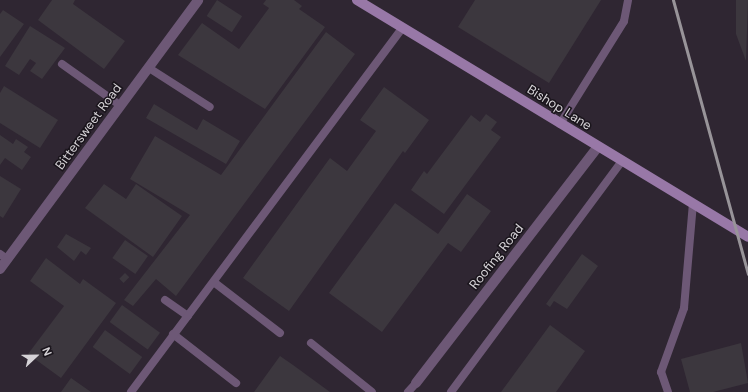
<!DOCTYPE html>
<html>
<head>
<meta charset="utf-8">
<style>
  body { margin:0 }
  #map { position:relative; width:748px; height:392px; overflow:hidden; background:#231e25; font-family:"DM Sans",sans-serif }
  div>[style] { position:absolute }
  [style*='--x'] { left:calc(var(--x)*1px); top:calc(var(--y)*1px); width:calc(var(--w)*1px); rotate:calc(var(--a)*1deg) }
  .built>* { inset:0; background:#2f2632; transform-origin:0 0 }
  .building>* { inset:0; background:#3c373e; transform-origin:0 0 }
  .lane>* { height:8px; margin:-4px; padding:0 4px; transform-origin:4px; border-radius:4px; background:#6d5876 }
  .street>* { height:10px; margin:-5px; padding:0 5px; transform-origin:5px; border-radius:5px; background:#6d5876 }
  .secondary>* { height:10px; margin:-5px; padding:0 5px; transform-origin:5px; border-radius:5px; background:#9878a7 }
  .rail>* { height:3px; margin:-1.5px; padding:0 1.5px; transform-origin:1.5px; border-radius:1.5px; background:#989499 }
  span { translate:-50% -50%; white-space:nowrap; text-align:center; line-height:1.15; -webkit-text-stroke:3px #1a151c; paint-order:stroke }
  .street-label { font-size:13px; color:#d5d2d6 }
  .north { position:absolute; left:16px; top:336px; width:40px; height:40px; -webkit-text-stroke:3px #1a151c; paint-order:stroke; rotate:68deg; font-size:11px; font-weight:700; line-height:16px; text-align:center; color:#d5d2d6 }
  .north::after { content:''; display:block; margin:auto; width:14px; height:18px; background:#d5d2d6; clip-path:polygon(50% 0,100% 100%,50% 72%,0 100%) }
</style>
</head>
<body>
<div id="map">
  <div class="built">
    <div style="left:0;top:0;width:748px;height:392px"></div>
  </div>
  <div class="building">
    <div style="clip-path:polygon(52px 0,75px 0,73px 4px,125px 41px,104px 69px,38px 20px)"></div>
    <div style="left:217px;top:0;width:30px;height:19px;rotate:33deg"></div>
    <div style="clip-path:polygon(266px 0,294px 0,302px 6px,299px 9px,325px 27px,265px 109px,178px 55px,202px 23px,239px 49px,269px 8px,263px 4px)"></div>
    <div style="clip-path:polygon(475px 0,601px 0,549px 83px,458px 27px)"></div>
    <div style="clip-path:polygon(736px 0,748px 0,746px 61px,736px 34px)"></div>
    <div style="clip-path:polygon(3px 10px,24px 24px,0 57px,0 14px)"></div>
    <div style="clip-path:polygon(30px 26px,65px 48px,42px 79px,30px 71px,36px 63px,30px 59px,19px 75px,5px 66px)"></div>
    <div style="clip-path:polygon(326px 32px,355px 54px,176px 296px,156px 279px,133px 306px,124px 300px,190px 215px,130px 179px,155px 136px,221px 175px)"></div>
    <div style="clip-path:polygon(4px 86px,58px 120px,40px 148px,0 123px,0 93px)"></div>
    <div style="clip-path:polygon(384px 87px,429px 120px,405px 153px,403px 151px,289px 311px,243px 278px,330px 158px,347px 171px,376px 131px,360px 120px)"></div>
    <div style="clip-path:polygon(154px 104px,197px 130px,203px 119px,240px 141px,226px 164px,146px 118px)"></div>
    <div style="clip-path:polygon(486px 114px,497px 122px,491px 130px,501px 137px,444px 214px,411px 190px,424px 171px,427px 174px,471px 115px,480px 122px)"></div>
    <div style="clip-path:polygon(0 135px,13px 144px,16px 139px,28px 147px,24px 152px,31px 157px,22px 170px,5px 158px,0 165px)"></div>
    <div style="clip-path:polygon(0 176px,21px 189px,3px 218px,0 216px)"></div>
    <div style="clip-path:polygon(104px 184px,126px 199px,136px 184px,182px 216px,153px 257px,85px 208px)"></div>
    <div style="clip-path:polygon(467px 194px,491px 211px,461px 252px,448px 243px,382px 332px,329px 293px,395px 203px,438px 234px)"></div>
    <div style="clip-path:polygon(66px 234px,91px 248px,86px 255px,81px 251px,74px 261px,57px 247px)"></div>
    <div style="left:125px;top:240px;width:28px;height:22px;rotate:35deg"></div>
    <div style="clip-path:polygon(582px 254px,598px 266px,567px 309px,554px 301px,550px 307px,546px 304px)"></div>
    <div style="clip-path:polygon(46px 258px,80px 284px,83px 279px,116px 303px,61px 378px,28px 354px,64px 306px,30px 281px)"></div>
    <div style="left:125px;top:273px;width:6px;height:8px;rotate:45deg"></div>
    <div style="left:122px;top:305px;width:47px;height:21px;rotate:36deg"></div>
    <div style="clip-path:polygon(550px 325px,585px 351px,556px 392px,501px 392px)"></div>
    <div style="left:105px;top:330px;width:46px;height:21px;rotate:36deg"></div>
    <div style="clip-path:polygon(741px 343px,748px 383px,713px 392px,690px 392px,681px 359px)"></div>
    <div style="clip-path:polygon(280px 356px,293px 365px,330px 392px,254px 392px)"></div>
    <div style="clip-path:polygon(71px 378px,91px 392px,61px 392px)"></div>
  </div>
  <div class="lane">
    <div style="--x:62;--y:64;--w:72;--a:35.4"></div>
    <div style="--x:149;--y:68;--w:72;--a:32.6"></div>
    <div style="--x:560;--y:124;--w:121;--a:-58.1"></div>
    <div style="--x:624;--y:21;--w:21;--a:-79"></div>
    <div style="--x:0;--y:254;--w:9;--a:36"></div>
    <div style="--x:215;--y:283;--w:82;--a:37.6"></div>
    <div style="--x:165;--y:300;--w:28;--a:35"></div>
    <div style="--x:173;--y:334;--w:80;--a:37.9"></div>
    <div style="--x:311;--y:343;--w:78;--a:38.8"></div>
    <div style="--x:131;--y:392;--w:454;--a:-53.3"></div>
    <div style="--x:408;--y:392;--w:12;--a:-48"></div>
    <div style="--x:451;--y:392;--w:287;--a:-53.5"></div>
    <div style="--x:668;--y:392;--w:21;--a:-109"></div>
    <div style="--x:661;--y:372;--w:68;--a:-70.2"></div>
    <div style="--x:684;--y:308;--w:104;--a:-85.1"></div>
  </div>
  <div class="street">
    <div style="--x:0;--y:269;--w:334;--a:-53.6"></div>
    <div style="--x:416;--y:383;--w:298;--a:-52.4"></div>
  </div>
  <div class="secondary">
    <div style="--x:357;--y:0;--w:457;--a:31.2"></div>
  </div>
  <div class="rail">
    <div style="--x:673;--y:0;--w:284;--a:74.7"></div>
  </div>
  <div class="street-label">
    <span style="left:559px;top:108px;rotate:32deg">Bishop Lane</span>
    <span style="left:89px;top:127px;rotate:-54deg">Bittersweet Road</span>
    <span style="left:497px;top:257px;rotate:-52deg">Roofing Road</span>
  </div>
  <div class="north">N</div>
</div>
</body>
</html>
